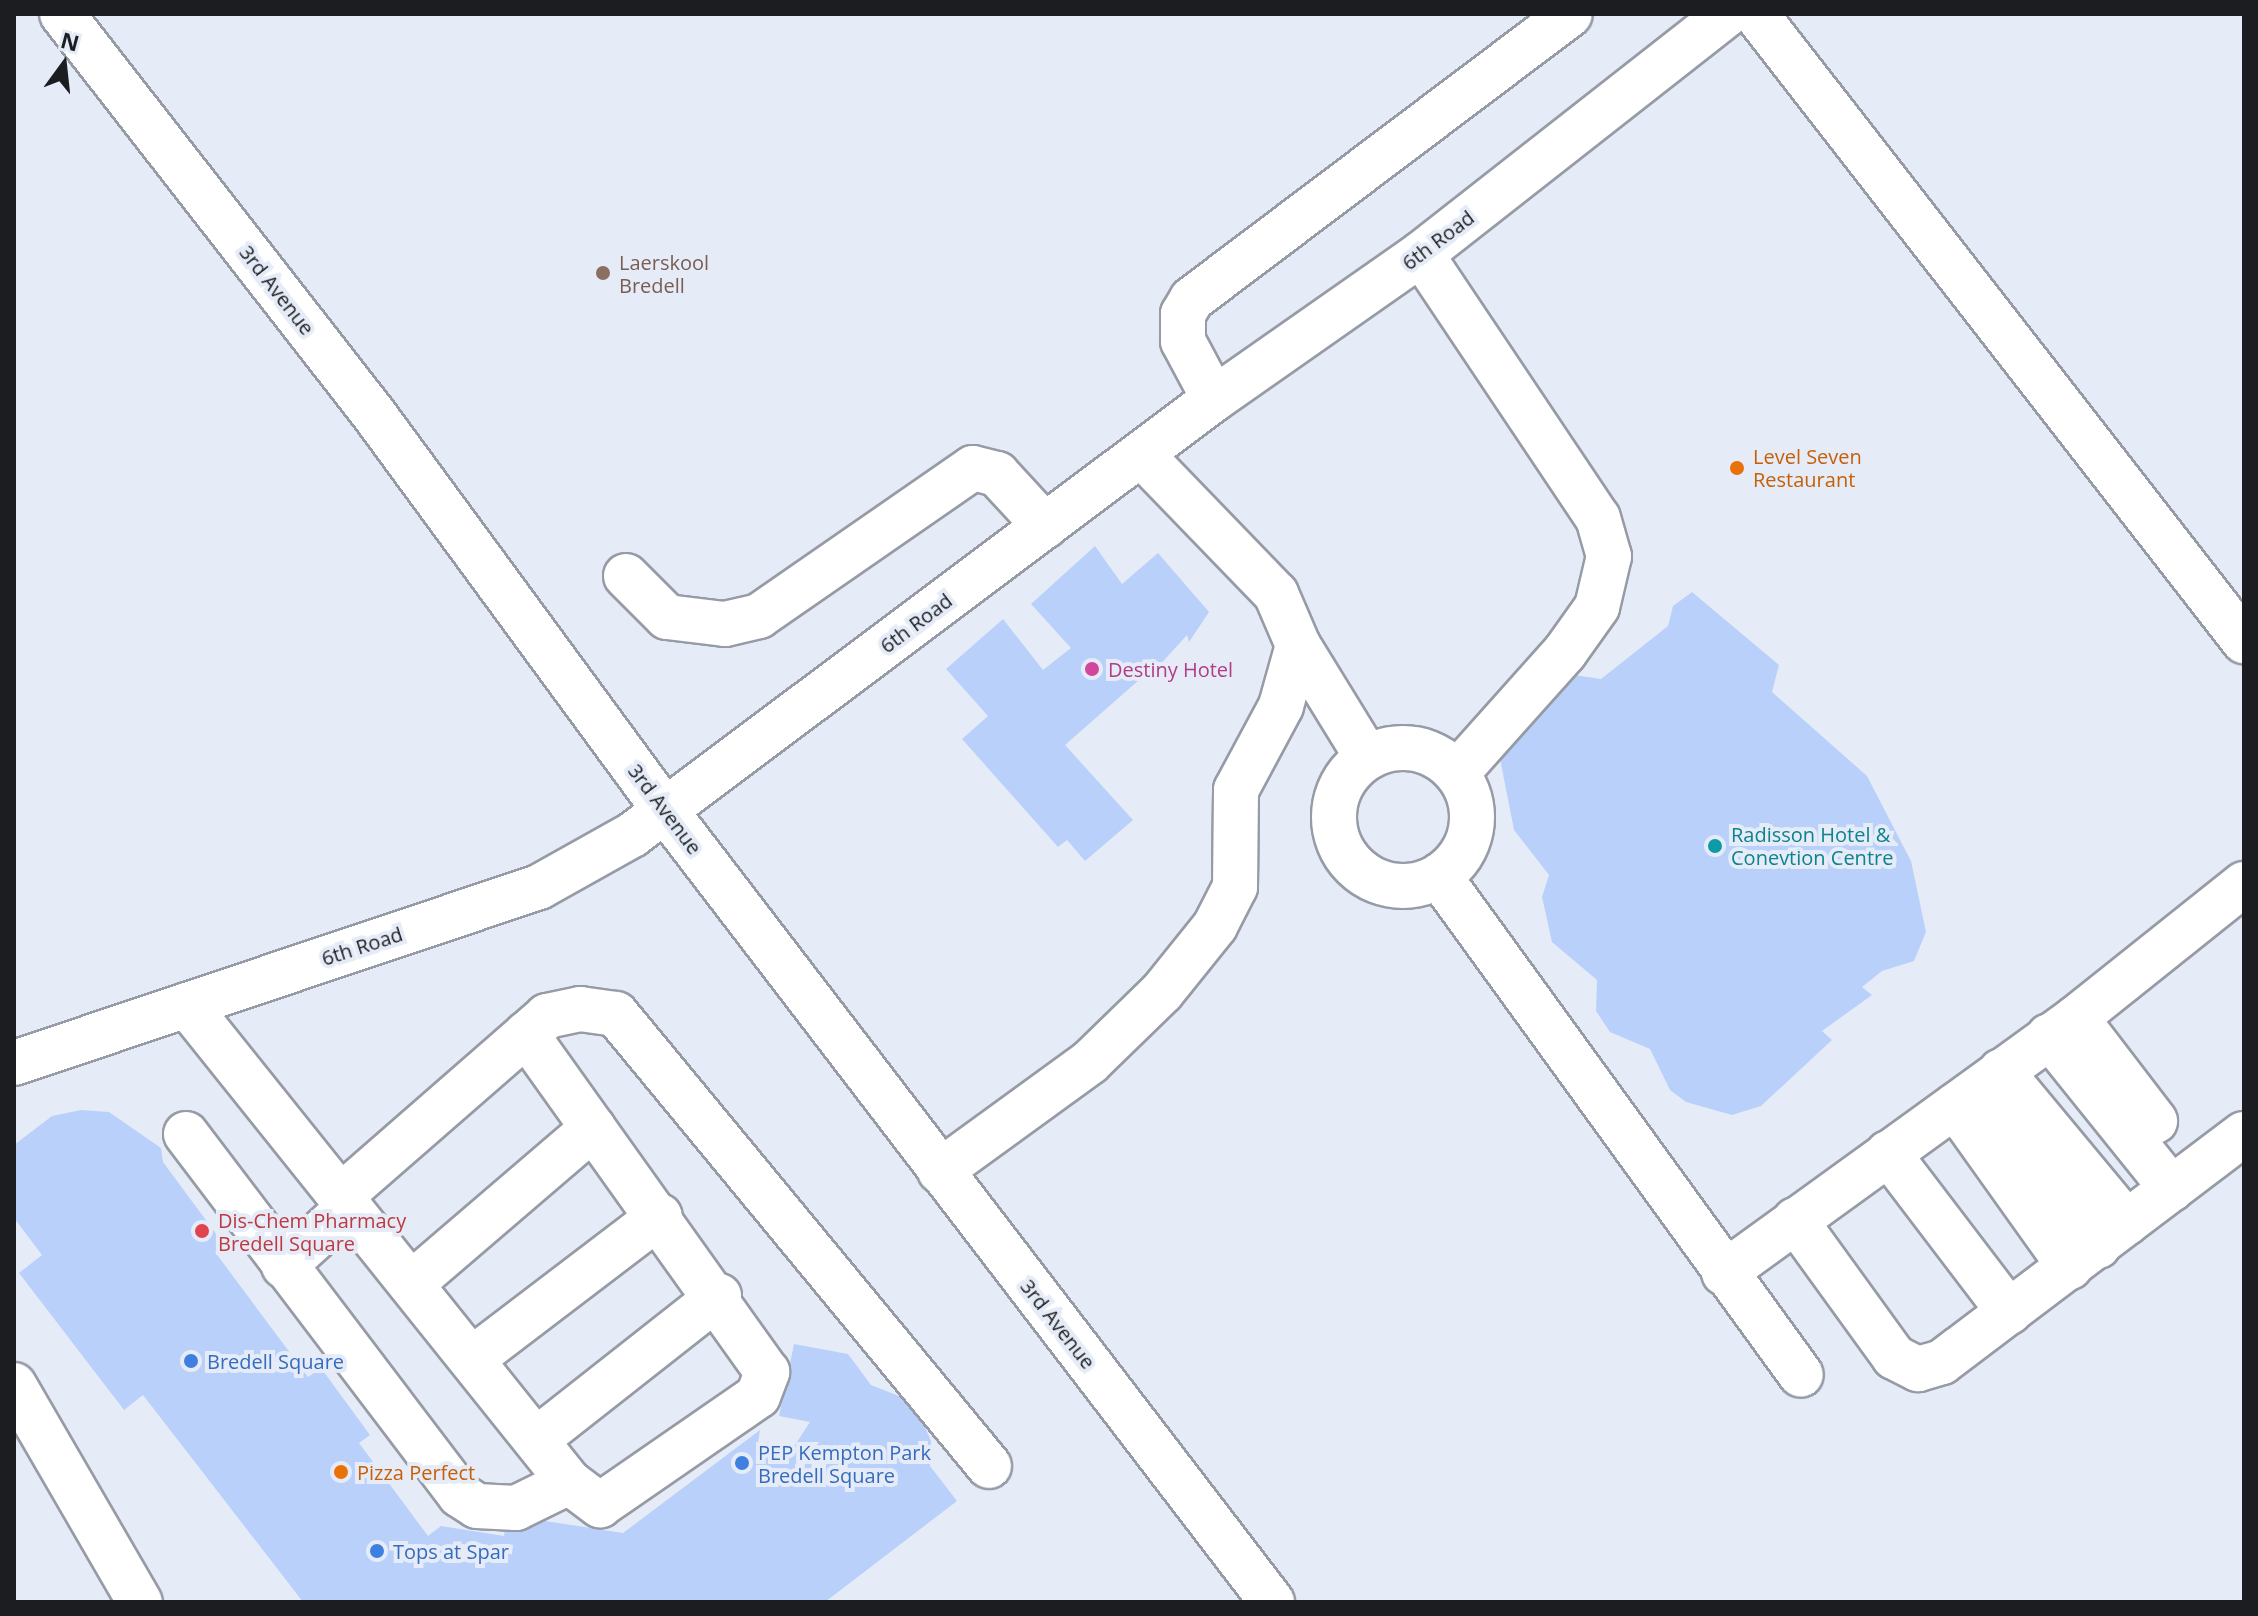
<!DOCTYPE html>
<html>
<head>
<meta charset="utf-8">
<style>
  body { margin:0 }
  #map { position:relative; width:2258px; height:1616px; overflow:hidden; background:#e6ecf7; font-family:"Open Sans",sans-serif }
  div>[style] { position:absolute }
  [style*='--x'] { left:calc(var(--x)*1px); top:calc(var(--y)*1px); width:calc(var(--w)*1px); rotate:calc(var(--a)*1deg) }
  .building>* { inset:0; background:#b9d0fb }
  .roads { filter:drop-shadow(2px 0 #969ba5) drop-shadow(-2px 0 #969ba5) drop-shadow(0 2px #969ba5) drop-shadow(0 -2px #969ba5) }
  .minor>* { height:44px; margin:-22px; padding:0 22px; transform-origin:22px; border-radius:22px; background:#fff }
  .minor>.ring { margin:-22px; padding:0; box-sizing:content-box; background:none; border:44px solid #fff; border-radius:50% }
  .major>* { height:44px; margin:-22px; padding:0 22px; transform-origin:22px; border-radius:22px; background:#fff }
  .dots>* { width:22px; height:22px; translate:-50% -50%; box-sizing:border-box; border:4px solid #e6ecf7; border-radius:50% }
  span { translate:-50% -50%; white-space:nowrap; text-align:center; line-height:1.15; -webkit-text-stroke:8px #e6ecf7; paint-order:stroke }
  .street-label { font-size:20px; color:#1b1d20 }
  .education-label { font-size:20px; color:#785e54 }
  .left { translate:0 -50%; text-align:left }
  .food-label { font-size:20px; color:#c56008 }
  .hotel-label { font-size:20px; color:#b23c85 }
  .culture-label { font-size:20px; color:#0d838f }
  .health-label { font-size:20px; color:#be3a42 }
  .shop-label { font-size:20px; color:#366cbe }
  .frame { position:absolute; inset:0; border:16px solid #1b1d20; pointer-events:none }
  .north { position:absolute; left:24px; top:24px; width:80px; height:80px; -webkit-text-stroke:6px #e6ecf7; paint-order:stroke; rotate:15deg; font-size:22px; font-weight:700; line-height:32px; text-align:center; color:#1b1d20 }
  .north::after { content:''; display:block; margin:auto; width:28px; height:36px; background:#1b1d20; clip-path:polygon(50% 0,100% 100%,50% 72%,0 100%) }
</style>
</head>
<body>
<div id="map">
  <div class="building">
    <div style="clip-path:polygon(1095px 546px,1122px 584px,1158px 553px,1209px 612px,1189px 642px,1187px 635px,1147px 679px,1147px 673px,1065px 745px,1133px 820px,1085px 861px,1067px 840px,1058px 847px,962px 739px,988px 716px,946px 669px,1003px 619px,1043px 670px,1071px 648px,1031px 604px)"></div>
    <div style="clip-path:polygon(1692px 592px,1779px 665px,1772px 692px,1867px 776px,1911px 861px,1926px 932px,1914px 961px,1882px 971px,1862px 987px,1872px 995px,1822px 1031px,1832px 1040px,1761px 1106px,1732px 1115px,1686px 1102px,1670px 1090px,1650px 1049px,1610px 1032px,1596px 1011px,1597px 980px,1552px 942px,1542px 897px,1549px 875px,1514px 830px,1495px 733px,1561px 673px,1601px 679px,1668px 626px,1673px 606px)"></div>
    <div style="clip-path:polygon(81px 1110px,109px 1112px,161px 1148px,163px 1162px,225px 1246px,215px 1252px,308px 1377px,321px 1368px,370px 1435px,359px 1443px,428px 1536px,441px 1526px,504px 1536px,507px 1515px,623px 1533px,760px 1430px,757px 1449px,769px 1441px,769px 1450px,793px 1448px,810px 1422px,779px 1416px,794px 1344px,848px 1354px,871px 1385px,914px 1402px,931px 1441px,930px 1466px,957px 1501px,825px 1602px,303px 1602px,143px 1395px,124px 1410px,19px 1273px,42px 1255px,14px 1218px,14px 1145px,52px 1116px)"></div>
  </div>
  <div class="roads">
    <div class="minor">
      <div style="--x:1756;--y:14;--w:795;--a:52.11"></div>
      <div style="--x:1421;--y:254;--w:318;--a:56.2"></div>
      <div style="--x:1598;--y:518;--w:40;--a:74"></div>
      <div style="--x:1609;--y:556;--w:52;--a:103.2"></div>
      <div style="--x:1597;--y:607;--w:55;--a:125.4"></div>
      <div style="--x:1565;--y:652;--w:162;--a:131.8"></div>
      <div style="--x:1214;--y:399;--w:66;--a:-118.1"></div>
      <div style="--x:1183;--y:341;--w:27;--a:-90"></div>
      <div style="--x:1183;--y:314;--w:17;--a:-59"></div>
      <div style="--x:1192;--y:299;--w:473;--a:-37"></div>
      <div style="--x:626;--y:576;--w:58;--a:45"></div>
      <div style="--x:667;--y:617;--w:58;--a:6.9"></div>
      <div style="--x:725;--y:624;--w:35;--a:-13"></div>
      <div style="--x:759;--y:616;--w:260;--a:-34.7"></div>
      <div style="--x:973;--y:468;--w:25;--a:14"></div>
      <div style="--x:997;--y:474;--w:71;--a:47.3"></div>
      <div style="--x:1298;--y:645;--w:132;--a:58.4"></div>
      <div class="ring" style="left:1334px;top:748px;width:94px;height:94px"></div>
      <div style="--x:1439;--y:876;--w:616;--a:54.04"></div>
      <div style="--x:187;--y:1005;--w:611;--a:51.31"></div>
      <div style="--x:569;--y:1482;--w:39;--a:37"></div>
      <div style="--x:600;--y:1505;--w:192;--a:-34.6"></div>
      <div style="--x:758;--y:1396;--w:26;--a:-69"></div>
      <div style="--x:767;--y:1372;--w:415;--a:-125.5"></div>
      <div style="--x:2076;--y:1018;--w:130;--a:52.5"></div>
      <div style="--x:2049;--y:1036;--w:196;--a:51.2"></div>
      <div style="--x:14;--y:1063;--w:554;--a:-18.53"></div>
      <div style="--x:539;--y:887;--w:107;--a:-29.2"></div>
      <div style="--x:632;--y:835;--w:727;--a:-36.84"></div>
      <div style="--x:1214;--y:399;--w:253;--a:-35"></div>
      <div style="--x:1421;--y:254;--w:389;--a:-38.1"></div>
      <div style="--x:2001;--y:1071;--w:197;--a:50.3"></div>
      <div style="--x:1955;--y:1106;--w:198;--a:54.5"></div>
      <div style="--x:1996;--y:1114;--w:167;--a:52.3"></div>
      <div style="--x:186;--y:1134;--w:453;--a:52.8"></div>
      <div style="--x:460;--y:1495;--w:20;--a:33"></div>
      <div style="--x:477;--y:1506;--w:39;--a:3"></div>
      <div style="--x:516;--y:1508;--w:59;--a:-26.1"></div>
      <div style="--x:1888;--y:1153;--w:200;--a:52.7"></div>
      <div style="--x:940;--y:1171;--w:185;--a:-36"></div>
      <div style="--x:1090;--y:1062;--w:100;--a:-44.2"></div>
      <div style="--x:1162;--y:992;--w:85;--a:-51.2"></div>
      <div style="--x:1215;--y:926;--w:44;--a:-62.9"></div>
      <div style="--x:1235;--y:887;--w:97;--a:-89.4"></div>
      <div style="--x:1236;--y:790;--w:95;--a:-61.8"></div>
      <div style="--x:1281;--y:706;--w:63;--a:-74.4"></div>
      <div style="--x:1298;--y:645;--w:56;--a:-113.3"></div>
      <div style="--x:1276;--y:594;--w:194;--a:-134"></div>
      <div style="--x:341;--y:1196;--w:274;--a:-41.1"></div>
      <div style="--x:547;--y:1016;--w:34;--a:-12"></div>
      <div style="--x:580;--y:1009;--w:36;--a:8"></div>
      <div style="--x:616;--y:1014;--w:586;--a:50.47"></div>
      <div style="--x:1795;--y:1220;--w:169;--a:54.1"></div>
      <div style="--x:1894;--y:1357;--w:27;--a:27"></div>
      <div style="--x:1918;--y:1369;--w:25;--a:-16"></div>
      <div style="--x:1942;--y:1362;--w:378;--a:-37.1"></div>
      <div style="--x:284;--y:1266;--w:88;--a:-42.2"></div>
      <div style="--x:1724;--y:1273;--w:435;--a:-35.9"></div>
      <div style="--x:2076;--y:1018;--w:215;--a:-38.6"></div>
      <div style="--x:411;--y:1284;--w:240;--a:-40.6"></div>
      <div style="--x:472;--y:1359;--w:236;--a:-37.3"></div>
      <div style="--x:14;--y:1385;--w:251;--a:59.9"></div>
      <div style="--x:536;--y:1440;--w:233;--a:-38.2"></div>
    </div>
    <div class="major">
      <div style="--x:62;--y:14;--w:506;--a:52.07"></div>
      <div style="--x:373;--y:413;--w:493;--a:53.7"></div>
      <div style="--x:665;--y:810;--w:998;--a:52.53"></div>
    </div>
  </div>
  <div class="dots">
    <div style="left:603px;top:273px;background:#8d6e63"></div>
    <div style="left:1737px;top:468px;background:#e8710a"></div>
    <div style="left:1092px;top:669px;background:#d1479c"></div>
    <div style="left:1715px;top:846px;background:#0f9aa8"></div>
    <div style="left:202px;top:1231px;background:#e0444e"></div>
    <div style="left:191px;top:1361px;background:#3f7fe0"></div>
    <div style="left:742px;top:1463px;background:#3f7fe0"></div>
    <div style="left:341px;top:1472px;background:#e8710a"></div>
    <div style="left:377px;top:1551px;background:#3f7fe0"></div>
  </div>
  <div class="street-label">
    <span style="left:1438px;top:240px;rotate:-37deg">6th Road</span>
    <span style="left:277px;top:290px;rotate:52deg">3rd Avenue</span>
    <span style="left:916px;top:623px;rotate:-37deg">6th Road</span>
    <span style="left:665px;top:809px;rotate:53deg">3rd Avenue</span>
    <span style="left:362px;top:946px;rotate:-18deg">6th Road</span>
    <span style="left:1058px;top:1324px;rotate:52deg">3rd Avenue</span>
  </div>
  <div class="education-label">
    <span class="left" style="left:619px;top:274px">Laerskool<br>Bredell</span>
  </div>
  <div class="food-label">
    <span class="left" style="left:1753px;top:468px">Level Seven<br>Restaurant</span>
    <span class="left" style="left:357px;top:1472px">Pizza Perfect</span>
  </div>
  <div class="hotel-label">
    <span class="left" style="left:1108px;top:669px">Destiny Hotel</span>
  </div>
  <div class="culture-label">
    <span class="left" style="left:1731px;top:846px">Radisson Hotel &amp;<br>Conevtion Centre</span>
  </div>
  <div class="health-label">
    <span class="left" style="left:218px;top:1232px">Dis-Chem Pharmacy<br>Bredell Square</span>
  </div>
  <div class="shop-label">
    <span class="left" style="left:207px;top:1361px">Bredell Square</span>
    <span class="left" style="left:758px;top:1464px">PEP Kempton Park<br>Bredell Square</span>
    <span class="left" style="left:393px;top:1551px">Tops at Spar</span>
  </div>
  <div class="frame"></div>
  <div class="north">N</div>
</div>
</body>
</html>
